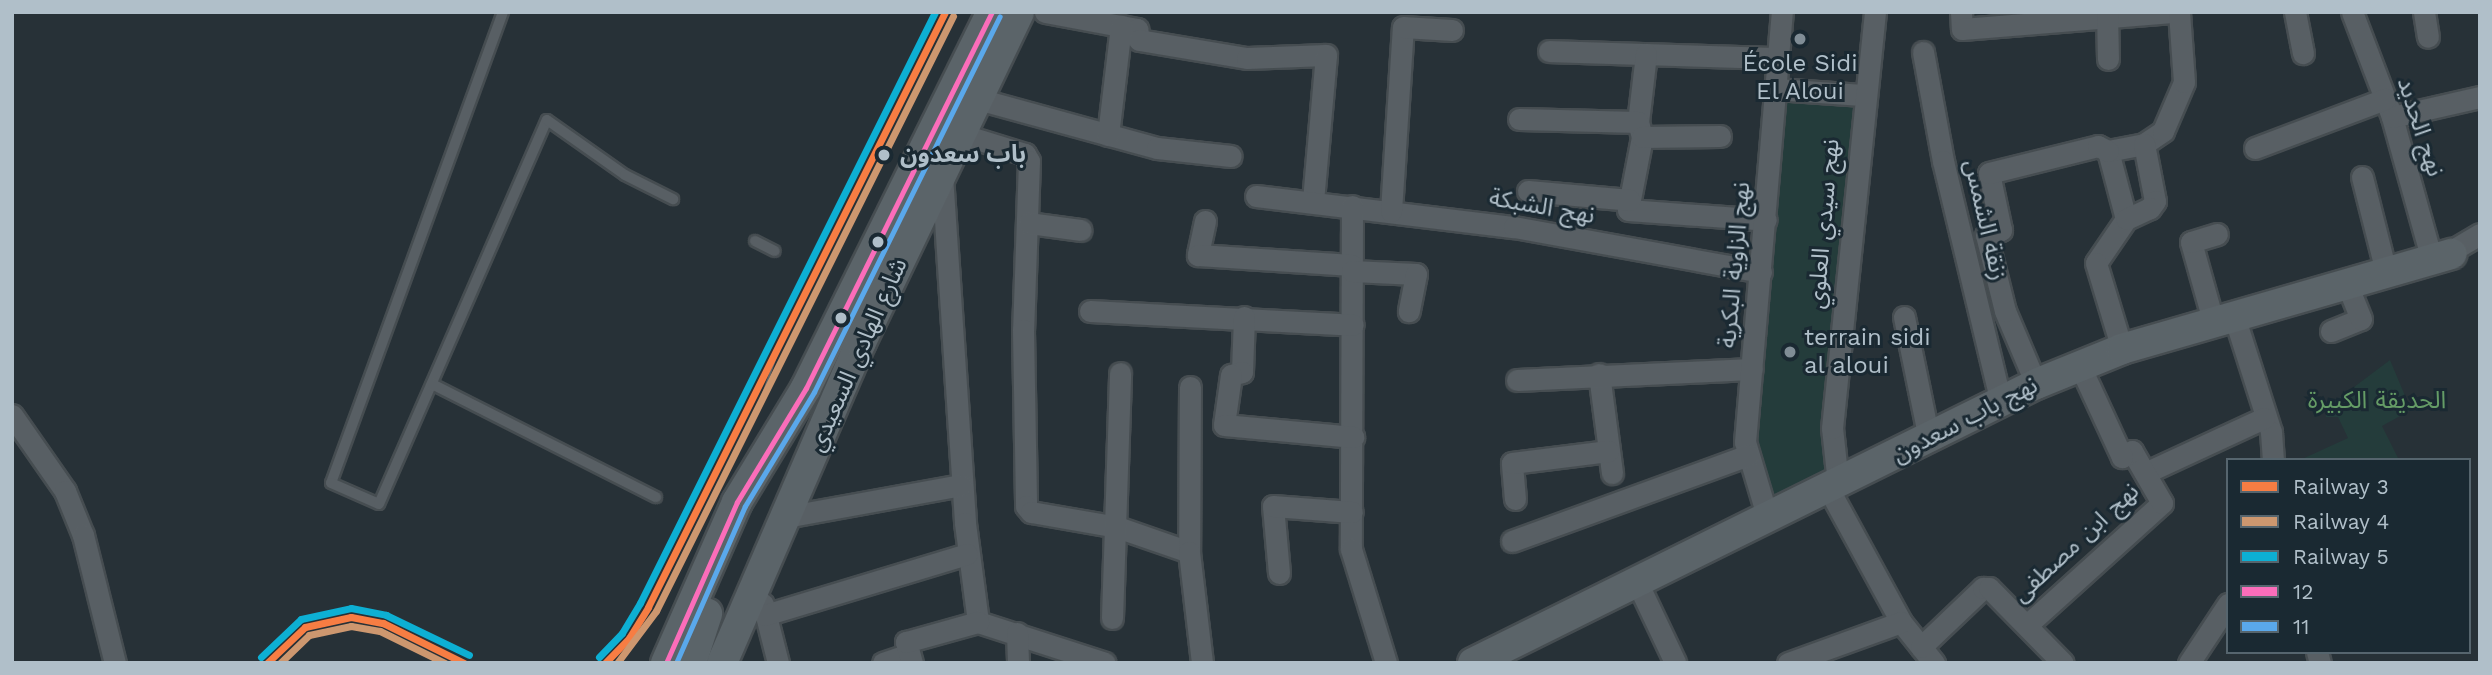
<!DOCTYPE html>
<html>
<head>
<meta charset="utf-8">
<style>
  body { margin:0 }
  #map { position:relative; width:2492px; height:675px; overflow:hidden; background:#273137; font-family:"Work Sans","Noto Sans Arabic",sans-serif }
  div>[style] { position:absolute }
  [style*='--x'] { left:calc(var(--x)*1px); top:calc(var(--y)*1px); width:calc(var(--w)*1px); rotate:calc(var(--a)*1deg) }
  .green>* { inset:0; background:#243c3b }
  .roads { filter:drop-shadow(2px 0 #464d51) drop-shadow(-2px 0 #464d51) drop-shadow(0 2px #464d51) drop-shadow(0 -2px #464d51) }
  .lane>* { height:10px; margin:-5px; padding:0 5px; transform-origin:5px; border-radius:5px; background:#585f64 }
  .street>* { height:21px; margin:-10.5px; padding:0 10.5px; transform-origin:10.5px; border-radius:10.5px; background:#585f64 }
  .secondary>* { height:30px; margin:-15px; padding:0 15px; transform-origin:15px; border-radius:15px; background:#5b6469 }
  .tram>* { height:2px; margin:-1px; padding:0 1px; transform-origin:1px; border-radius:1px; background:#5b6368 }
  .bus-1>* { height:5px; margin:-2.5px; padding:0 2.5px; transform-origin:2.5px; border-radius:2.5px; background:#fb6dba }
  .bus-2>* { height:5px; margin:-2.5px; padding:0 2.5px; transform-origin:2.5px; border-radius:2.5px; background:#5aa8eb }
  .rail-1>* { height:7px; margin:-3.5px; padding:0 3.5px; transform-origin:3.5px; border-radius:3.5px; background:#f77d43 }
  .rail-2>* { height:7px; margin:-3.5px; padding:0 3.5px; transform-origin:3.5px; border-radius:3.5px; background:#cd976f }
  .rail-3>* { height:7px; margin:-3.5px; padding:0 3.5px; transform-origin:3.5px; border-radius:3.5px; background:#0dafd3 }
  .dots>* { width:19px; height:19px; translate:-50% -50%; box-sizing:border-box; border:4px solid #1a2932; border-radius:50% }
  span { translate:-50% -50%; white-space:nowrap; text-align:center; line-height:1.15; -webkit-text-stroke:6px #1a2932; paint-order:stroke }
  .poi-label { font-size:24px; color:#b0bfc9 }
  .left { translate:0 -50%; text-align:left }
  .street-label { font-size:24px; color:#b0bfc9 }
  .stop-label { font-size:24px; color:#b0bfc9; font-weight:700 }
  .park-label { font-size:24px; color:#659c66 }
  .frame { position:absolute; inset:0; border:14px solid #b0bfc9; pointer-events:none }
  .legend { position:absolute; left:2226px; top:458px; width:245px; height:196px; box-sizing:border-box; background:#1a2932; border:2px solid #56656e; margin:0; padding:9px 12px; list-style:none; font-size:21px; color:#b0bfc9 }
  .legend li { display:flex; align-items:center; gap:14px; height:35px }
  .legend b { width:35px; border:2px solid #56656e }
</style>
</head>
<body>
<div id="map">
  <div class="green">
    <div style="clip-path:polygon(1779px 96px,1860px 100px,1823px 481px,1766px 510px,1750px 446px)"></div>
    <div style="clip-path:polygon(2390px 360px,2411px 410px,2382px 426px,2399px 460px,2300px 460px,2348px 438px,2338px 417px,2326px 417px,2326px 408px)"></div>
  </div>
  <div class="roads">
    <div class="lane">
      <div style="--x:503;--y:12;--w:501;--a:110.06"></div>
      <div style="--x:331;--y:483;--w:52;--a:23.6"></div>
      <div style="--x:379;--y:504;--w:419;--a:-66.4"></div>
      <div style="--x:547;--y:120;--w:95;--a:35.2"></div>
      <div style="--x:625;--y:175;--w:54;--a:26.6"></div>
      <div style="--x:755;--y:241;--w:22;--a:27"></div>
      <div style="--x:432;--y:384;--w:251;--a:26.8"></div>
    </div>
    <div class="street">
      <div style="--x:1045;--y:12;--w:94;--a:10.5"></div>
      <div style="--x:1137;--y:29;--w:11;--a:80"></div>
      <div style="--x:1139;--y:40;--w:109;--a:9.5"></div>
      <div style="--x:1247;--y:58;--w:79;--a:-2.2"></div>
      <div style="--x:1326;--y:55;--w:148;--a:95.1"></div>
      <div style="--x:1961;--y:12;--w:17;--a:87"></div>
      <div style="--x:1962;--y:29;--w:214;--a:-4.6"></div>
      <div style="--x:2107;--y:12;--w:47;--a:88.8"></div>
      <div style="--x:2295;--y:12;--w:42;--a:79"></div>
      <div style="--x:2352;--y:12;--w:112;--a:69.1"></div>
      <div style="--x:2392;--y:117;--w:148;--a:74.4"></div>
      <div style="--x:2424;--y:12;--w:25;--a:81"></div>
      <div style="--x:1549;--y:51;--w:229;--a:1.8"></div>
      <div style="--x:1923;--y:52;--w:111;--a:79.6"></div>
      <div style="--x:1943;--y:161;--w:245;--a:76.5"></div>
      <div style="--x:1646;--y:54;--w:68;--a:96.7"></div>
      <div style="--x:1638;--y:122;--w:16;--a:75"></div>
      <div style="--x:1642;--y:137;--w:74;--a:100.9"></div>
      <div style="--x:1628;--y:210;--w:138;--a:4.1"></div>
      <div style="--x:1775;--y:89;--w:88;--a:3.9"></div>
      <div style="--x:978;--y:99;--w:186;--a:15.3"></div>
      <div style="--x:1157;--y:148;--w:74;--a:6.2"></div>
      <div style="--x:2392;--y:117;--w:90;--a:-12.8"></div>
      <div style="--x:1519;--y:119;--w:119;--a:1.4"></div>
      <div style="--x:960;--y:134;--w:68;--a:17.1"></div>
      <div style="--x:1025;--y:154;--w:8;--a:60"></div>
      <div style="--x:1029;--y:161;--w:169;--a:92"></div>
      <div style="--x:1023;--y:330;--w:176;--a:89"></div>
      <div style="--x:1026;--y:506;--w:8;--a:50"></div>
      <div style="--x:1031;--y:512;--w:87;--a:9.9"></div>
      <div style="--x:1117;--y:527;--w:76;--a:19.1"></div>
      <div style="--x:1108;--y:135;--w:110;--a:-83.2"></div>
      <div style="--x:1642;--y:137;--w:78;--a:-0.7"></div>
      <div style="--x:2144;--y:144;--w:23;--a:-34"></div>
      <div style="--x:2163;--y:131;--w:53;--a:-66.8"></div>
      <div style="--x:2184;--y:82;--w:70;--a:-94.1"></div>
      <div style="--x:2255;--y:148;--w:139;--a:-20.7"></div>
      <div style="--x:2108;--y:151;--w:70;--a:75.2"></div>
      <div style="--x:2126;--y:219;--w:53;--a:124.3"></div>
      <div style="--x:2096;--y:263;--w:90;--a:73.2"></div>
      <div style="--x:2108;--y:151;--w:37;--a:-11"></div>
      <div style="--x:2144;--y:144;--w:58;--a:79.1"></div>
      <div style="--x:2155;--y:201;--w:9;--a:126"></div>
      <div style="--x:2150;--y:208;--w:26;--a:155"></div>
      <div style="--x:942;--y:175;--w:349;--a:86.2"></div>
      <div style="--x:965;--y:523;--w:100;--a:82.5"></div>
      <div style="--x:978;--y:622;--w:133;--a:17.9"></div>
      <div style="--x:2362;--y:177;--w:98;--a:75.8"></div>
      <div style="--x:1528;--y:191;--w:102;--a:5"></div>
      <div style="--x:1256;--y:196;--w:260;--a:6.9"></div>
      <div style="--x:1514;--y:227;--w:251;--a:10.3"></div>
      <div style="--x:1352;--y:206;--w:343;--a:90.2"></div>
      <div style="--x:1351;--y:549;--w:119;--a:72.9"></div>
      <div style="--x:1391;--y:211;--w:184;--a:-86.3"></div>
      <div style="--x:1403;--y:27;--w:49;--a:3.5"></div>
      <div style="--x:1205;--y:221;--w:35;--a:102"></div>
      <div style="--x:1198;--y:255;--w:154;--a:3.7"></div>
      <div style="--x:1029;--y:223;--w:52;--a:7.7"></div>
      <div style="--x:2441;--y:257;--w:45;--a:-30.5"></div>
      <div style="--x:1352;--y:271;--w:64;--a:2.7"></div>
      <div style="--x:1416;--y:274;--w:38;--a:101"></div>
      <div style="--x:1090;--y:311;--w:263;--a:3"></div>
      <div style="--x:1244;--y:317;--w:55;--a:92.1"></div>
      <div style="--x:1242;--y:372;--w:11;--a:165"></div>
      <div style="--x:1231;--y:375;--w:50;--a:98"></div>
      <div style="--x:1224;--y:425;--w:130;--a:5.3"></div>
      <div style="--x:1904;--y:317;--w:125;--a:78.4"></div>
      <div style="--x:2235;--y:319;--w:119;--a:72.3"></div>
      <div style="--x:2271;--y:432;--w:28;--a:86"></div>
      <div style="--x:2214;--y:324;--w:85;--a:-105.7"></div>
      <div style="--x:2191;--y:242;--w:27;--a:-17"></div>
      <div style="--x:2331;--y:331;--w:32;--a:-22"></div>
      <div style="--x:2361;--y:319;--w:38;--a:-112"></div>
      <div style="--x:1599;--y:374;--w:100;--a:82.5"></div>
      <div style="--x:1517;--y:380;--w:235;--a:-2.7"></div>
      <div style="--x:2036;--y:384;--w:79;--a:-113"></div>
      <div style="--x:2005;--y:311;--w:78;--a:-104"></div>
      <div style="--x:1986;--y:235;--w:16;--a:-18"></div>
      <div style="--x:2001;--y:230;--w:58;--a:-101.9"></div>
      <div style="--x:1989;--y:173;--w:112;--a:-13.9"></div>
      <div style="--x:2098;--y:146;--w:11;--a:27"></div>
      <div style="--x:1190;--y:387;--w:165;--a:90.3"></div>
      <div style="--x:1189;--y:552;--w:112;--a:83.3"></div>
      <div style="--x:12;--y:415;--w:93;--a:55.1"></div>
      <div style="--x:65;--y:491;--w:48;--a:67.8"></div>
      <div style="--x:83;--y:535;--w:132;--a:76"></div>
      <div style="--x:2145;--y:473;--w:131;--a:-24.8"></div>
      <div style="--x:1838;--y:483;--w:55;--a:-96.2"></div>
      <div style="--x:1832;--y:428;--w:418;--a:-84.1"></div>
      <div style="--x:1828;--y:488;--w:153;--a:61.4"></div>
      <div style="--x:1901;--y:622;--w:53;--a:51.2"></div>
      <div style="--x:1515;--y:499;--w:36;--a:-95"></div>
      <div style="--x:1512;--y:463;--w:97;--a:-7.1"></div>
      <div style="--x:785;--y:517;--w:179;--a:-10.3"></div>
      <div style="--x:1768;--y:519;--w:80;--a:-106.6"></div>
      <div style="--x:1745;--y:442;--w:432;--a:-85.1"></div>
      <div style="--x:1512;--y:541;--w:251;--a:-20"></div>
      <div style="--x:1279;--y:573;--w:67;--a:-95.1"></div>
      <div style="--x:1273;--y:506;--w:79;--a:4.3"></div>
      <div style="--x:1637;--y:582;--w:89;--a:64.6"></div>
      <div style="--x:763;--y:604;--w:61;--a:75.7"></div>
      <div style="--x:765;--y:615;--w:211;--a:-16.8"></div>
      <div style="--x:1112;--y:618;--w:245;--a:-88.1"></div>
      <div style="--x:2027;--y:625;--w:182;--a:-42.1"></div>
      <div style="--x:2162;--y:503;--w:60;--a:-120"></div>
      <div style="--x:2132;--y:451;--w:12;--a:149"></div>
      <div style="--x:2122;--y:457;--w:100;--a:-114.8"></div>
      <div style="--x:1017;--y:633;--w:30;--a:88"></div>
      <div style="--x:1921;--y:647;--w:86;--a:-43.6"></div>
      <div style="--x:1983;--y:588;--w:6;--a:0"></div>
      <div style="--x:1989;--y:588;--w:105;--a:45.4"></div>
      <div style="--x:2317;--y:652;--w:11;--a:75"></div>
      <div style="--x:883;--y:663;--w:28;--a:-19"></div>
      <div style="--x:912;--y:663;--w:22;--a:-106"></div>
      <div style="--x:906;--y:642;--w:75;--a:-15.5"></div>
      <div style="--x:1788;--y:663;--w:120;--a:-19.9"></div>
      <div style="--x:2189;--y:663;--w:71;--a:-56.5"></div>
    </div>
    <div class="secondary">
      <div style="--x:666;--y:663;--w:176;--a:-66.2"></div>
      <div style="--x:737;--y:502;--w:133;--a:-58.8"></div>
      <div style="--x:806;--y:388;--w:419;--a:-63.7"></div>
      <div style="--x:691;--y:663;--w:52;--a:-71.9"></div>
      <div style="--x:722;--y:663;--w:350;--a:-66.6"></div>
      <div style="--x:861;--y:342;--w:366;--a:-64.4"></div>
      <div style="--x:1473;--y:663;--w:628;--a:-26.36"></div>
      <div style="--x:2036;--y:384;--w:93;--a:-22.1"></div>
      <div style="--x:2122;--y:349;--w:343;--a:-16.1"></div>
    </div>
  </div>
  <div class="tram">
    <div style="--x:759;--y:405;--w:72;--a:-70.6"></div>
  </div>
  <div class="bus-1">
    <div style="--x:666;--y:663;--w:176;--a:-66.2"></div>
    <div style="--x:737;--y:502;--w:133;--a:-58.8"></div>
    <div style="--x:806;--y:388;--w:419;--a:-63.7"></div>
  </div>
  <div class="bus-2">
    <div style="--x:676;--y:663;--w:171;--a:-66.3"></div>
    <div style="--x:745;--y:506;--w:133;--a:-58.8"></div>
    <div style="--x:814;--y:392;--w:419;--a:-63.7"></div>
  </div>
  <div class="rail-1">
    <div style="--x:267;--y:663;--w:52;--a:-43.5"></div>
    <div style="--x:305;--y:627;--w:47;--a:-12.3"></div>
    <div style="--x:351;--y:617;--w:33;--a:11"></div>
    <div style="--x:383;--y:623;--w:90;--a:26.3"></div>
    <div style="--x:605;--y:663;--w:35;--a:-46"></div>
    <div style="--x:629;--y:638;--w:36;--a:-58"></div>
    <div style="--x:648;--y:607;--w:665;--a:-63.47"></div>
  </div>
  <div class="rail-2">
    <div style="--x:280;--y:663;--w:40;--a:-44"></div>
    <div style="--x:309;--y:635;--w:43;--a:-12.1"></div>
    <div style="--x:351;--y:626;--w:29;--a:10"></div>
    <div style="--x:380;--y:631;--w:72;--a:26.2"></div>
    <div style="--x:617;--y:663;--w:65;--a:-53.1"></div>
    <div style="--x:656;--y:611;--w:665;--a:-63.47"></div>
  </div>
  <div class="rail-3">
    <div style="--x:261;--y:657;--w:55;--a:-43.5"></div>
    <div style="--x:301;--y:619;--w:51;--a:-12.4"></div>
    <div style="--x:351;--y:608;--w:36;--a:11"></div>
    <div style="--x:386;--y:615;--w:92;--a:25.7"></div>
    <div style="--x:599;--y:657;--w:33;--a:-46"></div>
    <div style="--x:622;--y:633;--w:35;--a:-59"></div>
    <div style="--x:640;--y:603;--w:661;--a:-63.47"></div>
  </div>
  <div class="dots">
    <div style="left:1800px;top:39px;background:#808d96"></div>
    <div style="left:884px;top:155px;background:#b0bfc9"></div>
    <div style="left:878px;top:242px;background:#b0bfc9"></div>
    <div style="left:841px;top:318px;background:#b0bfc9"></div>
    <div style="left:1790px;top:352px;background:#808d96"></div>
  </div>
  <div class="poi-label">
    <span style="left:1800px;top:78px">École Sidi<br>El Aloui</span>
    <span class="left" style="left:1804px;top:352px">terrain sidi<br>al aloui</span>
  </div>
  <div class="street-label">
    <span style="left:2420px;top:127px;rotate:72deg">نهج الحديد</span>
    <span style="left:1542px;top:207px;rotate:10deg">نهج الشبكة</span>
    <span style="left:1985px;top:220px;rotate:77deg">زنقة الشمس</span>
    <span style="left:1824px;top:224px;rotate:-85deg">نهج سيدي العلوي</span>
    <span style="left:1735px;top:265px;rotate:-85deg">نهج الزاوية البكرية</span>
    <span style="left:858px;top:355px;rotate:-66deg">شارع الهادي السعيدي</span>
    <span style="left:1965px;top:420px;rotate:-27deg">نهج باب سعدون</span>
    <span style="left:2076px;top:543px;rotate:-43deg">نهج ابن مصطفى</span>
  </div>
  <div class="stop-label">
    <span class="left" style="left:900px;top:155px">باب سعدون</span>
  </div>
  <div class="park-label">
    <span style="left:2377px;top:401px">الحديقة الكبيرة</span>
  </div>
  <div class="frame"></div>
  <ul class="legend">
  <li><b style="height:9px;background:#f77d43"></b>Railway 3</li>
  <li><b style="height:9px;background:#cd976f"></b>Railway 4</li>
  <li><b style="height:9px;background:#0dafd3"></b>Railway 5</li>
  <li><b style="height:9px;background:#fb6dba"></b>12</li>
  <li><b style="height:9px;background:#5aa8eb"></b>11</li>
  </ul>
</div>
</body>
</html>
